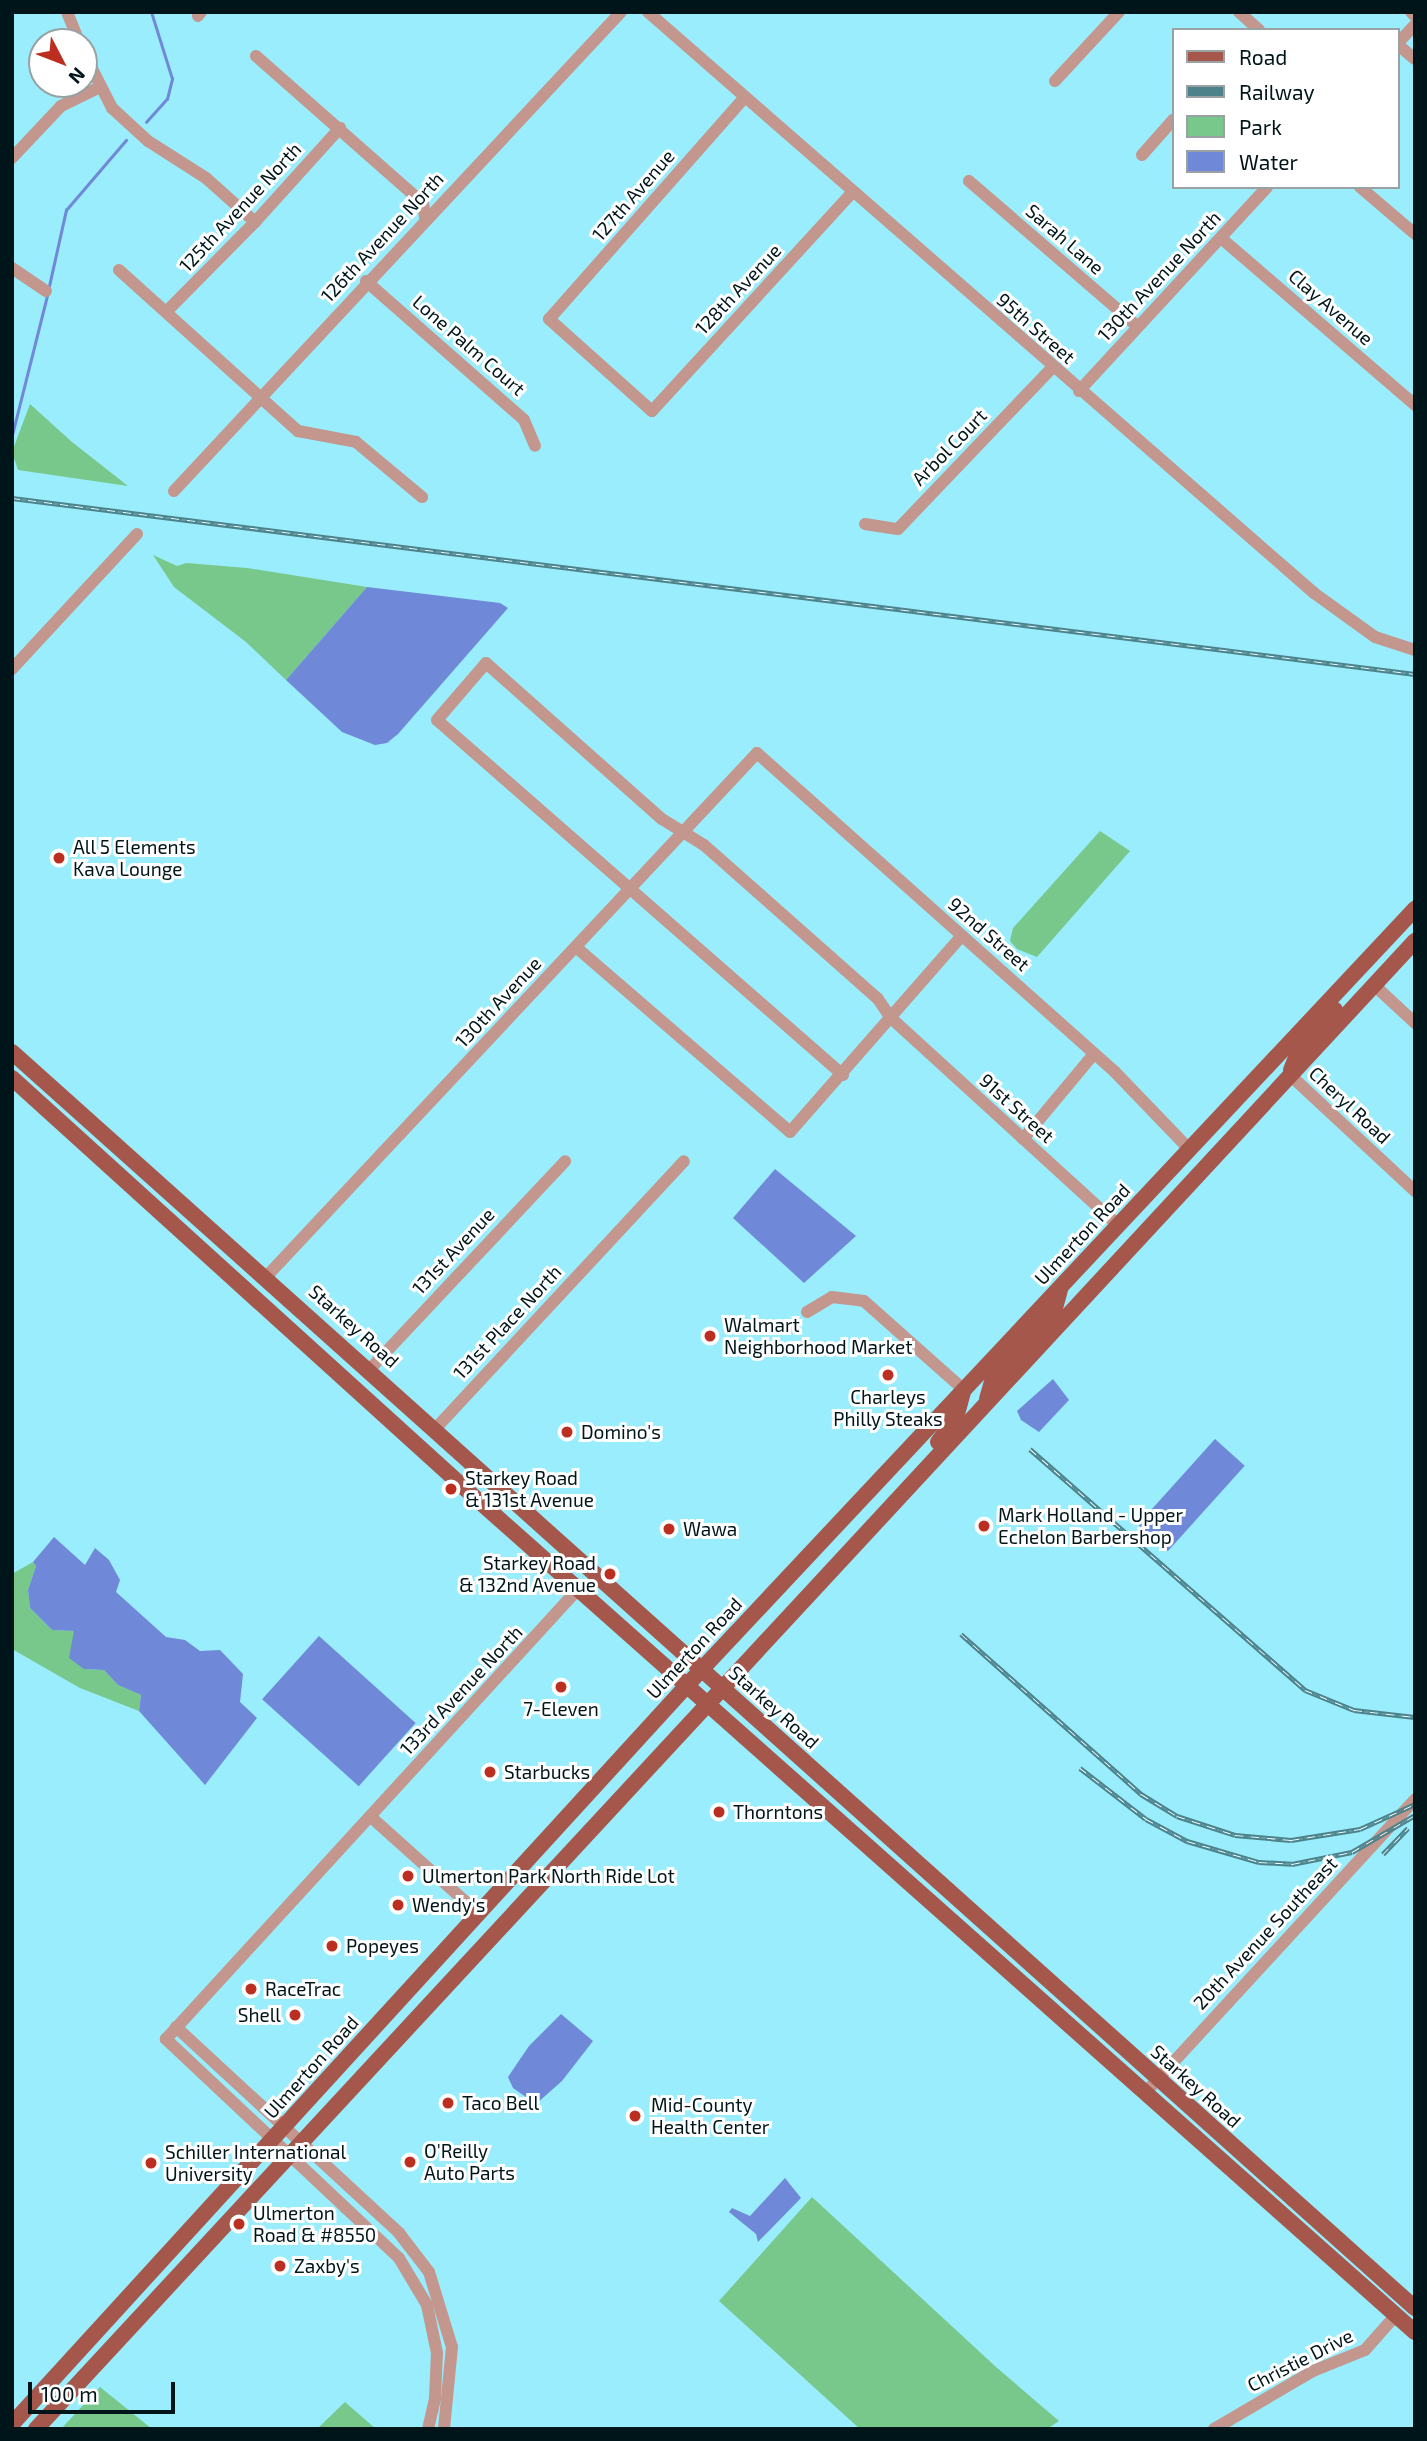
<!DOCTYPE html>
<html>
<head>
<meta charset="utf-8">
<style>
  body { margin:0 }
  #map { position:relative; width:1427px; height:2441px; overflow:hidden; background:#99edfc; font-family:"Exo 2",sans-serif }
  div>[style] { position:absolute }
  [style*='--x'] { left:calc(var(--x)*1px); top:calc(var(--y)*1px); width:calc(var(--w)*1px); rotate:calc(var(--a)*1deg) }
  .green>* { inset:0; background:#77c88a }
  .water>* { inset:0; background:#7088d8; transform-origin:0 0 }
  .stream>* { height:2.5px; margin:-1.25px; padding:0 1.25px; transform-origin:1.25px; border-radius:1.25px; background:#7088d8 }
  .minor>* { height:12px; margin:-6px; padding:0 6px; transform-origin:6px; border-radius:6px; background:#c3968e }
  .major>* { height:16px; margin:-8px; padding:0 8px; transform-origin:8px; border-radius:8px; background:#a5574b }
  .rail>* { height:5px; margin-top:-2.5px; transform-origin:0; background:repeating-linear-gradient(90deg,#fff 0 8px,#4d828b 0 16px); box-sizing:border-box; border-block:2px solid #4d828b }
  .dots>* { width:19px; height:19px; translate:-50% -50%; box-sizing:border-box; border:4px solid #fff; border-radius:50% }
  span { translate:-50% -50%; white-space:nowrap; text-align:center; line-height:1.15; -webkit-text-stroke:6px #fff; paint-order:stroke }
  .street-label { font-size:19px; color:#001519 }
  .poi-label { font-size:19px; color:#001519 }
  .left { translate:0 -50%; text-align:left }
  .right { translate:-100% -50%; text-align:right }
  .frame { position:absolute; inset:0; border:14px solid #001519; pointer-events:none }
  .legend { position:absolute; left:1172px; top:28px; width:228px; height:161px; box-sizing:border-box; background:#fff; border:2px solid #99a1a3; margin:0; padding:9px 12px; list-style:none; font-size:21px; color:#001519 }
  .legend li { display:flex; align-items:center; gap:14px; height:35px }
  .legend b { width:35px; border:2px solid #99a1a3 }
  .north { position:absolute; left:28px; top:28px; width:70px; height:70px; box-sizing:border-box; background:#fff; border:2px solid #99a1a3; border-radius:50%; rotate:132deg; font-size:19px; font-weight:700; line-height:28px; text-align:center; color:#001519 }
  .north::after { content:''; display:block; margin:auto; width:24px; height:32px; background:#bc2f20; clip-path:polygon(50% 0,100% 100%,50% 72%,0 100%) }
  .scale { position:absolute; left:28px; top:2382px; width:147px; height:32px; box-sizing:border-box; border:4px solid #001519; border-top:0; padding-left:9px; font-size:21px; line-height:24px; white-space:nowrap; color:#001519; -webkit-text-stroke:5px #fff; paint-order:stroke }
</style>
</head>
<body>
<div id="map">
  <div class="green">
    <div style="clip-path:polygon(30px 404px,72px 442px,128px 486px,18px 470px,12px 452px)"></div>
    <div style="clip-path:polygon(153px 555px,177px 566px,186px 563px,247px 568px,367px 587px,286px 680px,246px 642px,174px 587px)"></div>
    <div style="clip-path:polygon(1100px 831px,1130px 851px,1037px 957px,1017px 949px,1010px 941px,1013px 928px)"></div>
    <div style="clip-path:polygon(33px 1562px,36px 1566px,28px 1590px,30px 1608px,52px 1630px,74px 1631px,84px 1669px,104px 1670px,118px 1685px,141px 1695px,139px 1711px,80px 1688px,12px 1649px,12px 1574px)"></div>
    <div style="clip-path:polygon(812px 2197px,996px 2367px,1059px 2421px,1047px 2429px,860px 2429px,719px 2301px)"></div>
    <div style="clip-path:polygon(100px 2387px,152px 2429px,61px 2429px)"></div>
    <div style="clip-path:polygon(345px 2402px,376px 2429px,317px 2429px)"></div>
  </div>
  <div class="water">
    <div style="clip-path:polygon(367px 587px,500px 603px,508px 608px,398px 734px,387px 743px,375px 745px,342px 732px,286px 680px)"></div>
    <div style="clip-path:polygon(775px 1169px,856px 1236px,804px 1283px,733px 1218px)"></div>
    <div style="clip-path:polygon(1053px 1379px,1069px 1400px,1039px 1432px,1021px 1420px,1017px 1411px)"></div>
    <div style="left:1215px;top:1439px;width:40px;height:115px;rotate:42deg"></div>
    <div style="clip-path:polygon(54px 1537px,85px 1565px,95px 1548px,109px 1560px,120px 1580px,116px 1592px,166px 1637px,185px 1640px,200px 1651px,220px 1650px,243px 1674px,240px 1702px,257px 1718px,205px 1785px,139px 1711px,141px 1695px,118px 1685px,104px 1670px,84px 1669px,69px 1658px,74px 1631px,52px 1630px,30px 1608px,28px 1590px,36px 1566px,33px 1562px)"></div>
    <div style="left:319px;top:1636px;width:130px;height:85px;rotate:42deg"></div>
    <div style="clip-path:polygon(561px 2014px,593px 2041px,562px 2081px,536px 2104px,513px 2088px,508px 2077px,529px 2046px)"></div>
    <div style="clip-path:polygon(785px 2178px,801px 2198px,758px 2242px,756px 2234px,729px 2212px,732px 2208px,750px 2216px)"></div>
  </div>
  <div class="stream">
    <div style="--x:146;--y:122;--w:31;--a:-48"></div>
    <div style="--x:167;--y:99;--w:21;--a:-76"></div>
    <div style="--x:172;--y:79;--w:70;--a:-107.4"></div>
    <div style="--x:49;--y:286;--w:78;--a:-77.4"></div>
    <div style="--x:66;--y:210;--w:92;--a:-49.4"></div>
    <div style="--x:12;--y:435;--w:143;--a:-75.9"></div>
  </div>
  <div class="minor">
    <div style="--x:67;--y:12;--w:32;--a:68"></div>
    <div style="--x:648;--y:12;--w:884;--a:41.1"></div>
    <div style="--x:1314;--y:593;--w:75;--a:35.8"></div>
    <div style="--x:1375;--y:637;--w:42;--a:18"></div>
    <div style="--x:1239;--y:12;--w:27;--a:42"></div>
    <div style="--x:1411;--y:12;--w:6;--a:45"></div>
    <div style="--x:198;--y:16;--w:5;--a:-53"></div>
    <div style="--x:1397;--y:44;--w:26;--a:-47"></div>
    <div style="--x:1397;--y:44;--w:23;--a:40"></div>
    <div style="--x:84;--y:53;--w:62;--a:63"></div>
    <div style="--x:112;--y:108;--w:49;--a:42.5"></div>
    <div style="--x:148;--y:141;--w:69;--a:32.5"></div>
    <div style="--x:206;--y:178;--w:66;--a:41.9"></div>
    <div style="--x:256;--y:56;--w:222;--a:41.4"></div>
    <div style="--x:423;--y:203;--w:15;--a:82"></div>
    <div style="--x:1055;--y:81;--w:94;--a:-47.2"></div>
    <div style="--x:745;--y:97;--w:296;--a:131.4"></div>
    <div style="--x:549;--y:319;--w:138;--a:41.8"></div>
    <div style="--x:652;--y:411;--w:297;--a:-47.5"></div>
    <div style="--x:1142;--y:155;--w:47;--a:-48.5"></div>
    <div style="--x:12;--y:158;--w:71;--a:-46.7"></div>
    <div style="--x:61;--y:106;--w:41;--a:-25.9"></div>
    <div style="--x:969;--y:181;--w:222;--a:40.8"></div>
    <div style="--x:1360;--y:187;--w:72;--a:40.5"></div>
    <div style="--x:1221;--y:238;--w:256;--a:40.7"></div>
    <div style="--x:12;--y:268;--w:41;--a:34.1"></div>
    <div style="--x:119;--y:270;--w:241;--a:42"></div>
    <div style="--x:298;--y:431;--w:59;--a:10.7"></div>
    <div style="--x:356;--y:442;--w:86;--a:39.8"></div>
    <div style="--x:366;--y:281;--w:210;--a:41.3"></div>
    <div style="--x:524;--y:420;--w:28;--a:67"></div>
    <div style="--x:166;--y:312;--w:127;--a:-45.3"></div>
    <div style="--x:255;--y:222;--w:127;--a:-47.9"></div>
    <div style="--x:1079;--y:391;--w:277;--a:-47.3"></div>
    <div style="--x:174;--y:491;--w:655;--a:-46.98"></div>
    <div style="--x:865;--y:524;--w:33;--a:9"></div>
    <div style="--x:898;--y:529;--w:223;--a:-46.3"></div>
    <div style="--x:12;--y:669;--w:184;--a:-47.2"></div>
    <div style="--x:577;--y:948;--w:281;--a:40.8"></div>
    <div style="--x:790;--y:1132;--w:259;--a:-48.8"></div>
    <div style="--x:1374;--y:985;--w:56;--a:42.8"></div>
    <div style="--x:843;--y:1075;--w:539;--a:-138.83"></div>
    <div style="--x:437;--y:720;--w:75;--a:-49.3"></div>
    <div style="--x:486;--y:663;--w:235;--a:41.6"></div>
    <div style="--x:662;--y:819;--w:49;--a:31.8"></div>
    <div style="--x:704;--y:845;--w:232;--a:41.5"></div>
    <div style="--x:878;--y:999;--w:22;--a:56"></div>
    <div style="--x:890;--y:1017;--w:310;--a:42.4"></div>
    <div style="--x:1290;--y:1075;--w:171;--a:42.9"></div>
    <div style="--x:1023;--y:1139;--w:109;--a:-50.2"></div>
    <div style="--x:266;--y:1277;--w:718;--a:-46.86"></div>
    <div style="--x:757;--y:753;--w:478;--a:41.7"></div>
    <div style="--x:1114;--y:1071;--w:110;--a:46.1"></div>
    <div style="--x:807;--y:1312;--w:29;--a:-31"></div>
    <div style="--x:832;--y:1297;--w:32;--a:7"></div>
    <div style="--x:864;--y:1301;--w:132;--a:41.6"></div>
    <div style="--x:370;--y:1369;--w:285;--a:-46.8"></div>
    <div style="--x:436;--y:1428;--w:364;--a:-47.1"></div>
    <div style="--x:371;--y:1817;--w:145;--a:41.9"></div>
    <div style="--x:176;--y:2027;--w:304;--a:42.7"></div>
    <div style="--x:399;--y:2233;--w:49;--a:52.4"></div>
    <div style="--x:429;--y:2272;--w:78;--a:73"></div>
    <div style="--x:452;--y:2347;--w:82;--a:95.6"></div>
    <div style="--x:1145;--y:2093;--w:399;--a:-47.4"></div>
    <div style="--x:428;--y:2429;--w:32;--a:-77"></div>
    <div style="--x:435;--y:2398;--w:45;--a:-87.5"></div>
    <div style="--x:437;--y:2353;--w:49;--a:-101.8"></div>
    <div style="--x:427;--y:2305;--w:55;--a:-120.8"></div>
    <div style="--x:399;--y:2258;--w:320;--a:-136.8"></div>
    <div style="--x:166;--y:2039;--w:610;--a:-47.52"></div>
    <div style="--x:1214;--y:2429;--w:115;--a:-30.4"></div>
    <div style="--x:1313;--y:2371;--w:56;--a:-22"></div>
    <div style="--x:1365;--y:2350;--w:47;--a:-48.5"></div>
  </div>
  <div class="major">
    <div style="--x:12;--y:1052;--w:1883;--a:41.84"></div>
    <div style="--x:1291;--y:1070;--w:22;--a:-68"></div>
    <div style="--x:1299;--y:1050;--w:54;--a:-48"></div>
    <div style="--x:12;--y:1078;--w:632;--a:42.18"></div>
    <div style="--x:480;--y:1502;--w:1250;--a:41.6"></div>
    <div style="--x:987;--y:1399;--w:22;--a:-74"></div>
    <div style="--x:993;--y:1378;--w:90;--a:-47.3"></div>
    <div style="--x:1054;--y:1312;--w:24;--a:-75"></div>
    <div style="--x:938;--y:1442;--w:30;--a:-53"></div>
    <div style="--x:956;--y:1418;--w:27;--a:-75"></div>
    <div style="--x:12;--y:2424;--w:1021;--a:-47.58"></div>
    <div style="--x:701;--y:1670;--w:1044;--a:-46.83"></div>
    <div style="--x:36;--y:2429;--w:2029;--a:-47.18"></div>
  </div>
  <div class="rail">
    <div style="--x:12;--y:498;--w:1414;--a:7.15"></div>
    <div style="--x:1030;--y:1449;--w:366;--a:41.2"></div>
    <div style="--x:1305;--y:1690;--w:53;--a:22.2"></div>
    <div style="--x:1354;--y:1710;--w:61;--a:6.5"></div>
    <div style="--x:961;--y:1634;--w:241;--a:41.6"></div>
    <div style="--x:1141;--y:1794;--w:42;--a:31.4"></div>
    <div style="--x:1177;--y:1816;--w:61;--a:18.1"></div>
    <div style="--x:1235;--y:1835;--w:56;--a:5.1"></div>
    <div style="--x:1291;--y:1840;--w:70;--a:-9.1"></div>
    <div style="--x:1360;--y:1829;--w:60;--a:-24.4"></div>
    <div style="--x:1080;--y:1768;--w:83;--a:37.7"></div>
    <div style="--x:1146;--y:1819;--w:47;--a:28.2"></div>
    <div style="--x:1187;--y:1841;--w:75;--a:16.3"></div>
    <div style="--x:1259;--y:1862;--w:33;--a:3"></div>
    <div style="--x:1292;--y:1864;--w:61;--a:-11.3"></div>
    <div style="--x:1352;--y:1852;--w:73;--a:-30.4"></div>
    <div style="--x:1383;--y:1854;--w:36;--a:-46"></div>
  </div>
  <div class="dots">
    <div style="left:59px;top:858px;background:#bc2f20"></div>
    <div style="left:710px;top:1336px;background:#bc2f20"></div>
    <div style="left:888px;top:1375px;background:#bc2f20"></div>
    <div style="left:567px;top:1432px;background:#bc2f20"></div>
    <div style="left:451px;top:1489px;background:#bc2f20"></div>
    <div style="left:984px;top:1526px;background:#bc2f20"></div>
    <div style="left:669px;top:1529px;background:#bc2f20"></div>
    <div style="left:610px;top:1574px;background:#bc2f20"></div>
    <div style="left:561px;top:1687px;background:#bc2f20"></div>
    <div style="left:490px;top:1772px;background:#bc2f20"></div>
    <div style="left:719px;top:1812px;background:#bc2f20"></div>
    <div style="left:408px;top:1876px;background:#bc2f20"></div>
    <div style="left:398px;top:1905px;background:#bc2f20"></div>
    <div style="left:332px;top:1946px;background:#bc2f20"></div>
    <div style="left:251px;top:1989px;background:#bc2f20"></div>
    <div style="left:295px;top:2015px;background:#bc2f20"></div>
    <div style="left:448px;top:2103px;background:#bc2f20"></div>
    <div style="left:635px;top:2116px;background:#bc2f20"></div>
    <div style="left:410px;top:2162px;background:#bc2f20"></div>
    <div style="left:151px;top:2163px;background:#bc2f20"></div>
    <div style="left:239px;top:2224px;background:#bc2f20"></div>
    <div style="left:280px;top:2266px;background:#bc2f20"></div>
  </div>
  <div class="street-label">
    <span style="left:633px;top:195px;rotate:-49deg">127th Avenue</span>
    <span style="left:240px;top:207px;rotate:-47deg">125th Avenue North</span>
    <span style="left:382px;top:237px;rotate:-47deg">126th Avenue North</span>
    <span style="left:1065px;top:239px;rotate:41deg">Sarah Lane</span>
    <span style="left:1159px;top:276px;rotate:-47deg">130th Avenue North</span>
    <span style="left:738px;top:289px;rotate:-47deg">128th Avenue</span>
    <span style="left:1331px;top:307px;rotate:41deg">Clay Avenue</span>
    <span style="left:1036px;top:328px;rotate:41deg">95th Street</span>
    <span style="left:469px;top:345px;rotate:41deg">Lone Palm Court</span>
    <span style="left:949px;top:447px;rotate:-46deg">Arbol Court</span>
    <span style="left:989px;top:934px;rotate:41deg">92nd Street</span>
    <span style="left:498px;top:1002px;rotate:-47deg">130th Avenue</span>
    <span style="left:1350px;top:1105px;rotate:43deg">Cheryl Road</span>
    <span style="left:1017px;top:1108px;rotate:42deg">91st Street</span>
    <span style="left:1082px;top:1234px;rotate:-47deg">Ulmerton Road</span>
    <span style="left:453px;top:1251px;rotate:-47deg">131st Avenue</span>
    <span style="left:507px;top:1322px;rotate:-47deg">131st Place North</span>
    <span style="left:354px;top:1326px;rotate:42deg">Starkey Road</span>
    <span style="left:694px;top:1648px;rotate:-47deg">Ulmerton Road</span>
    <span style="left:461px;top:1690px;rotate:-47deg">133rd Avenue North</span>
    <span style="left:774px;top:1707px;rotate:42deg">Starkey Road</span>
    <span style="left:1265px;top:1933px;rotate:-47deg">20th Avenue Southeast</span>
    <span style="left:311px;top:2067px;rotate:-48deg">Ulmerton Road</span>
    <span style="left:1196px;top:2086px;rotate:42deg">Starkey Road</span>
    <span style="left:1300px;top:2360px;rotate:-27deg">Christie Drive</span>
  </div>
  <div class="poi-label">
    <span class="left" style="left:73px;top:858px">All 5 Elements<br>Kava Lounge</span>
    <span class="left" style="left:724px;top:1336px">Walmart<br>Neighborhood Market</span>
    <span style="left:888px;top:1408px">Charleys<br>Philly Steaks</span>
    <span class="left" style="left:581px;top:1432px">Domino's</span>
    <span class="left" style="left:465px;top:1489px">Starkey Road<br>&amp; 131st Avenue</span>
    <span class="left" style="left:998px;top:1526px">Mark Holland - Upper<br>Echelon Barbershop</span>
    <span class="left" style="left:683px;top:1529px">Wawa</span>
    <span class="right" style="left:596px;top:1574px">Starkey Road<br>&amp; 132nd Avenue</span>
    <span style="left:561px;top:1709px">7-Eleven</span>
    <span class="left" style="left:504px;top:1772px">Starbucks</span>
    <span class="left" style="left:733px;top:1812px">Thorntons</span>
    <span class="left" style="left:422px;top:1876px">Ulmerton Park North Ride Lot</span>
    <span class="left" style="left:412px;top:1905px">Wendy's</span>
    <span class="left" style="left:346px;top:1946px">Popeyes</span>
    <span class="left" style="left:265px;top:1989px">RaceTrac</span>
    <span class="right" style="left:281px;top:2015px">Shell</span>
    <span class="left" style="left:462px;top:2103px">Taco Bell</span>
    <span class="left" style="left:651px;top:2116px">Mid-County<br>Health Center</span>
    <span class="left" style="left:424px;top:2162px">O'Reilly<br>Auto Parts</span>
    <span class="left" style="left:165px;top:2163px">Schiller International<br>University</span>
    <span class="left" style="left:253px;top:2224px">Ulmerton<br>Road &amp; #8550</span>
    <span class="left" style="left:294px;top:2266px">Zaxby's</span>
  </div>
  <div class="frame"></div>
  <ul class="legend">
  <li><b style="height:9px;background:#a5574b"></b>Road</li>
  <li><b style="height:9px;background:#4d828b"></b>Railway</li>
  <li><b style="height:19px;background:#77c88a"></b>Park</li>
  <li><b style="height:19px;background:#7088d8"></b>Water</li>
  </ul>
  <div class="north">N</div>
  <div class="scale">100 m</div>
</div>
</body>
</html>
